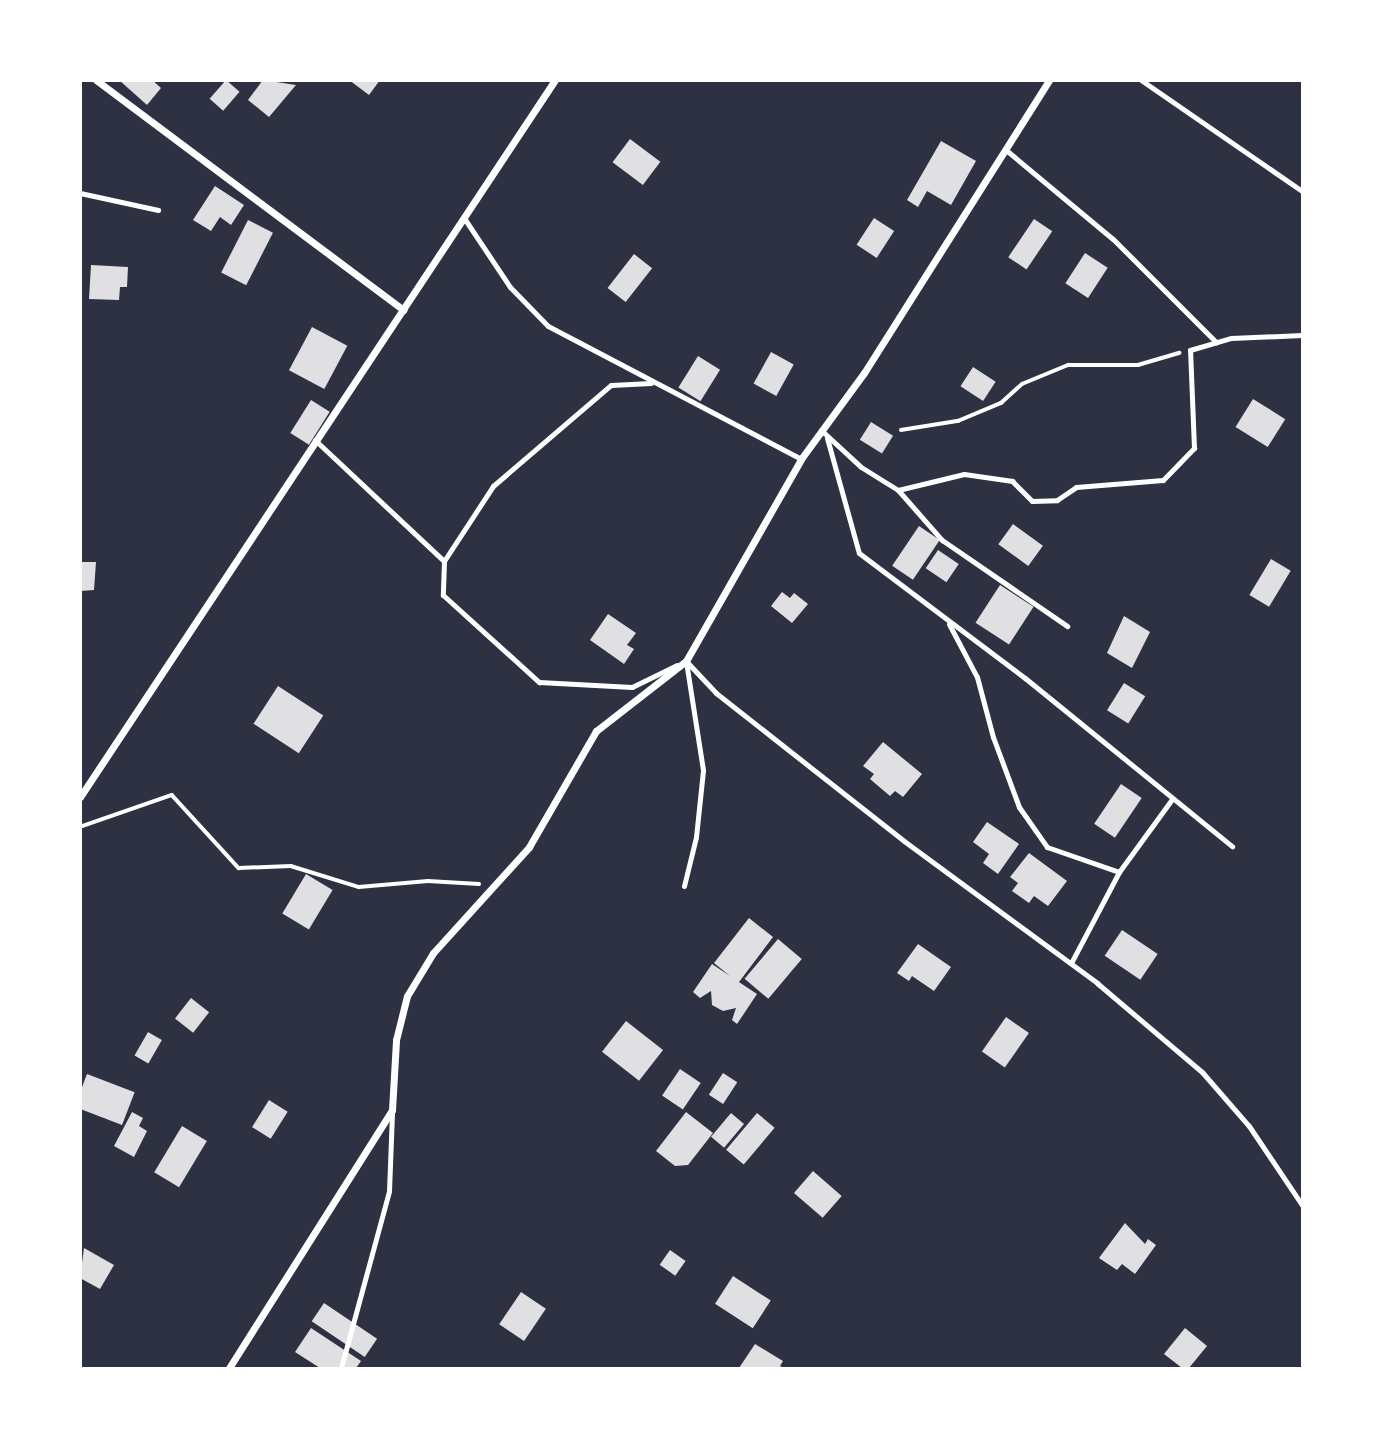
<!DOCTYPE html>
<html>
<head>
<meta charset="utf-8">
<style>
  body { margin:0 }
  #map { position:relative; width:1383px; height:1449px; overflow:hidden; background:#2d3142; font-family:Overpass,sans-serif }
  div>[style] { position:absolute }
  [style*='--x'] { left:calc(var(--x)*1px); top:calc(var(--y)*1px); width:calc(var(--w)*1px); rotate:calc(var(--a)*1deg) }
  .building>* { inset:0; background:#e0e0e3; transform-origin:0 0 }
  .path>* { height:3.5px; margin:-1.75px; padding:0 1.75px; transform-origin:1.75px; border-radius:1.75px; background:#fff }
  .service>* { height:5px; margin:-2.5px; padding:0 2.5px; transform-origin:2.5px; border-radius:2.5px; background:#fff }
  .minor>* { height:7px; margin:-3.5px; padding:0 3.5px; transform-origin:3.5px; border-radius:3.5px; background:#fff }
  span { translate:-50% -50%; white-space:nowrap; text-align:center; line-height:1.15; -webkit-text-stroke:6px #fff; paint-order:stroke }
  .frame { position:absolute; inset:0; border:82px solid #fff; pointer-events:none }
</style>
</head>
<body>
<div id="map">
  <div class="building">
    <div style="clip-path:polygon(119px 80px,152px 80px,161px 88px,147px 105px)"></div>
    <div style="left:226px;top:80px;width:18px;height:25px;rotate:41deg"></div>
    <div style="clip-path:polygon(263px 80px,296px 85px,269px 117px,248px 100px)"></div>
    <div style="clip-path:polygon(349px 80px,380px 80px,369px 95px)"></div>
    <div style="left:630px;top:139px;width:38px;height:29px;rotate:37deg"></div>
    <div style="clip-path:polygon(941px 141px,976px 161px,951px 205px,927px 191px,918px 207px,907px 200px)"></div>
    <div style="clip-path:polygon(215px 186px,244px 205px,231px 225px,220px 217px,211px 231px,193px 220px)"></div>
    <div style="left:874px;top:218px;width:24px;height:32px;rotate:33deg"></div>
    <div style="left:1034px;top:219px;width:22px;height:46px;rotate:34deg"></div>
    <div style="left:248px;top:220px;width:28px;height:59px;rotate:27deg"></div>
    <div style="left:1085px;top:253px;width:27px;height:36px;rotate:33deg"></div>
    <div style="left:634px;top:254px;width:23px;height:43px;rotate:38deg"></div>
    <div style="clip-path:polygon(91px 265px,128px 267px,127px 287px,120px 287px,119px 300px,89px 299px)"></div>
    <div style="left:312px;top:327px;width:40px;height:49px;rotate:28deg"></div>
    <div style="left:771px;top:352px;width:26px;height:36px;rotate:29deg"></div>
    <div style="left:698px;top:356px;width:26px;height:37px;rotate:32deg"></div>
    <div style="left:973px;top:367px;width:27px;height:23px;rotate:33deg"></div>
    <div style="left:1253px;top:399px;width:38px;height:33px;rotate:32deg"></div>
    <div style="left:311px;top:400px;width:22px;height:39px;rotate:32deg"></div>
    <div style="left:871px;top:422px;width:26px;height:21px;rotate:32deg"></div>
    <div style="left:1013px;top:524px;width:37px;height:25px;rotate:36deg"></div>
    <div style="left:919px;top:526px;width:25px;height:48px;rotate:34deg"></div>
    <div style="left:938px;top:550px;width:25px;height:22px;rotate:34deg"></div>
    <div style="left:1271px;top:559px;width:23px;height:42px;rotate:31deg"></div>
    <div style="clip-path:polygon(80px 562px,96px 562px,94px 590px,80px 591px)"></div>
    <div style="left:1000px;top:585px;width:40px;height:45px;rotate:33deg"></div>
    <div style="clip-path:polygon(782px 592px,790px 598px,794px 593px,808px 604px,792px 623px,771px 606px)"></div>
    <div style="clip-path:polygon(608px 614px,636px 633px,627px 645px,634px 649px,624px 664px,590px 640px)"></div>
    <div style="clip-path:polygon(1124px 616px,1150px 632px,1132px 668px,1107px 653px)"></div>
    <div style="left:1124px;top:683px;width:25px;height:32px;rotate:32deg"></div>
    <div style="left:278px;top:686px;width:54px;height:45px;rotate:33deg"></div>
    <div style="clip-path:polygon(883px 742px,922px 774px,903px 797px,895px 791px,890px 796px,870px 779px,874px 774px,863px 766px)"></div>
    <div style="left:1121px;top:784px;width:25px;height:48px;rotate:34deg"></div>
    <div style="clip-path:polygon(987px 822px,1019px 844px,998px 874px,983px 863px,989px 854px,973px 842px)"></div>
    <div style="clip-path:polygon(1029px 853px,1067px 881px,1048px 906px,1034px 896px,1029px 903px,1012px 891px,1018px 883px,1010px 877px)"></div>
    <div style="left:306px;top:874px;width:31px;height:46px;rotate:31deg"></div>
    <div style="clip-path:polygon(749px 918px,773px 937px,739px 982px,757px 994px,737px 1024px,732px 1020px,736px 1008px,723px 1011px,712px 1005px,711px 991px,700px 998px,693px 992px,712px 964px,730px 976px,714px 963px)"></div>
    <div style="left:1122px;top:930px;width:43px;height:31px;rotate:34deg"></div>
    <div style="left:778px;top:939px;width:31px;height:52px;rotate:40deg"></div>
    <div style="clip-path:polygon(918px 944px,951px 967px,934px 991px,912px 976px,909px 981px,897px 973px)"></div>
    <div style="left:191px;top:998px;width:23px;height:26px;rotate:38deg"></div>
    <div style="left:1006px;top:1017px;width:28px;height:42px;rotate:35deg"></div>
    <div style="left:626px;top:1021px;width:47px;height:39px;rotate:38deg"></div>
    <div style="left:148px;top:1032px;width:16px;height:27px;rotate:30deg"></div>
    <div style="left:680px;top:1069px;width:25px;height:32px;rotate:34deg"></div>
    <div style="left:723px;top:1073px;width:17px;height:26px;rotate:33deg"></div>
    <div style="left:87px;top:1074px;width:51px;height:35px;rotate:21deg"></div>
    <div style="left:269px;top:1100px;width:22px;height:32px;rotate:32deg"></div>
    <div style="clip-path:polygon(132px 1112px,143px 1118px,139px 1126px,147px 1131px,134px 1157px,114px 1146px)"></div>
    <div style="clip-path:polygon(686px 1112px,713px 1133px,688px 1165px,675px 1166px,656px 1151px)"></div>
    <div style="left:731px;top:1113px;width:17px;height:31px;rotate:40deg"></div>
    <div style="left:757px;top:1113px;width:23px;height:48px;rotate:40deg"></div>
    <div style="left:182px;top:1126px;width:29px;height:54px;rotate:31deg"></div>
    <div style="left:813px;top:1171px;width:38px;height:29px;rotate:41deg"></div>
    <div style="clip-path:polygon(1125px 1223px,1145px 1244px,1148px 1239px,1156px 1245px,1135px 1274px,1122px 1264px,1117px 1270px,1099px 1258px)"></div>
    <div style="clip-path:polygon(84px 1248px,114px 1265px,100px 1289px,80px 1278px)"></div>
    <div style="left:670px;top:1250px;width:19px;height:18px;rotate:35deg"></div>
    <div style="left:733px;top:1276px;width:45px;height:33px;rotate:33deg"></div>
    <div style="left:521px;top:1292px;width:30px;height:39px;rotate:34deg"></div>
    <div style="left:324px;top:1303px;width:64px;height:22px;rotate:34deg"></div>
    <div style="clip-path:polygon(311px 1328px,361px 1361px,356px 1368px,320px 1368px,295px 1352px)"></div>
    <div style="clip-path:polygon(1185px 1328px,1207px 1346px,1189px 1368px,1182px 1368px,1164px 1354px)"></div>
    <div style="clip-path:polygon(755px 1344px,783px 1361px,780px 1366px,784px 1368px,739px 1368px)"></div>
  </div>
  <div class="path">
    <div style="--x:901;--y:430;--w:58;--a:-9"></div>
    <div style="--x:958;--y:421;--w:47;--a:-22.7"></div>
    <div style="--x:1001;--y:403;--w:28;--a:-42"></div>
    <div style="--x:1022;--y:384;--w:50;--a:-22.4"></div>
    <div style="--x:1068;--y:365;--w:70;--a:0"></div>
    <div style="--x:1138;--y:365;--w:43;--a:-16.3"></div>
    <div style="--x:80;--y:827;--w:97;--a:-19.2"></div>
    <div style="--x:172;--y:795;--w:99;--a:47.5"></div>
    <div style="--x:239;--y:868;--w:52;--a:-2.2"></div>
    <div style="--x:291;--y:866;--w:71;--a:17.2"></div>
    <div style="--x:359;--y:887;--w:69;--a:-5"></div>
    <div style="--x:428;--y:881;--w:51;--a:3.4"></div>
  </div>
  <div class="service">
    <div style="--x:1141;--y:80;--w:196;--a:34.6"></div>
    <div style="--x:1006;--y:150;--w:139;--a:39.8"></div>
    <div style="--x:1113;--y:239;--w:146;--a:45"></div>
    <div style="--x:80;--y:193;--w:80;--a:12.3"></div>
    <div style="--x:464;--y:218;--w:83;--a:56.3"></div>
    <div style="--x:510;--y:287;--w:54;--a:45.7"></div>
    <div style="--x:548;--y:326;--w:286;--a:27.7"></div>
    <div style="--x:821;--y:430;--w:54;--a:42.8"></div>
    <div style="--x:861;--y:467;--w:44;--a:31.9"></div>
    <div style="--x:898;--y:490;--w:68;--a:-13.6"></div>
    <div style="--x:964;--y:474;--w:49;--a:8.3"></div>
    <div style="--x:1012;--y:481;--w:28;--a:45"></div>
    <div style="--x:1032;--y:501;--w:25;--a:-2"></div>
    <div style="--x:1057;--y:500;--w:23;--a:-34"></div>
    <div style="--x:1076;--y:487;--w:87;--a:-4.6"></div>
    <div style="--x:1163;--y:480;--w:45;--a:-45.9"></div>
    <div style="--x:1194;--y:448;--w:98;--a:-92.3"></div>
    <div style="--x:1190;--y:350;--w:43;--a:-16.3"></div>
    <div style="--x:1231;--y:338;--w:71;--a:-2.4"></div>
    <div style="--x:827;--y:438;--w:119;--a:74.5"></div>
    <div style="--x:859;--y:553;--w:208;--a:37"></div>
    <div style="--x:1025;--y:678;--w:267;--a:39.1"></div>
    <div style="--x:315;--y:440;--w:177;--a:43.2"></div>
    <div style="--x:444;--y:561;--w:34;--a:92"></div>
    <div style="--x:443;--y:595;--w:130;--a:42.2"></div>
    <div style="--x:539;--y:682;--w:93;--a:3.1"></div>
    <div style="--x:632;--y:687;--w:50;--a:-26.1"></div>
    <div style="--x:898;--y:490;--w:67;--a:48.7"></div>
    <div style="--x:942;--y:540;--w:152;--a:34.5"></div>
    <div style="--x:444;--y:561;--w:90;--a:-56.8"></div>
    <div style="--x:493;--y:486;--w:155;--a:-40.6"></div>
    <div style="--x:611;--y:385;--w:40;--a:-2.9"></div>
    <div style="--x:949;--y:624;--w:60;--a:62.2"></div>
    <div style="--x:977;--y:677;--w:62;--a:75.1"></div>
    <div style="--x:993;--y:737;--w:75;--a:69.6"></div>
    <div style="--x:1019;--y:807;--w:49;--a:55"></div>
    <div style="--x:1047;--y:847;--w:76;--a:19.1"></div>
    <div style="--x:1119;--y:872;--w:103;--a:117.8"></div>
    <div style="--x:686;--y:661;--w:44;--a:46.8"></div>
    <div style="--x:716;--y:693;--w:239;--a:38.2"></div>
    <div style="--x:904;--y:841;--w:240;--a:36.3"></div>
    <div style="--x:1097;--y:983;--w:138;--a:40.3"></div>
    <div style="--x:1202;--y:1072;--w:72;--a:49"></div>
    <div style="--x:1249;--y:1126;--w:95;--a:56.1"></div>
    <div style="--x:1119;--y:872;--w:90;--a:-54"></div>
    <div style="--x:684;--y:886;--w:50;--a:-76.2"></div>
    <div style="--x:696;--y:837;--w:67;--a:-84"></div>
    <div style="--x:703;--y:770;--w:110;--a:-98.9"></div>
    <div style="--x:341;--y:1368;--w:183;--a:-74.8"></div>
    <div style="--x:389;--y:1191;--w:79;--a:-87.8"></div>
  </div>
  <div class="minor">
    <div style="--x:96;--y:80;--w:384;--a:36.8"></div>
    <div style="--x:80;--y:797;--w:860;--a:-56.48"></div>
    <div style="--x:229;--y:1368;--w:305;--a:-57.7"></div>
    <div style="--x:392;--y:1110;--w:70;--a:-86.7"></div>
    <div style="--x:396;--y:1040;--w:45;--a:-76"></div>
    <div style="--x:407;--y:996;--w:50;--a:-58.8"></div>
    <div style="--x:433;--y:953;--w:143;--a:-47.8"></div>
    <div style="--x:529;--y:847;--w:134;--a:-60"></div>
    <div style="--x:596;--y:731;--w:114;--a:-37.9"></div>
    <div style="--x:686;--y:661;--w:232;--a:-60.3"></div>
    <div style="--x:801;--y:459;--w:107;--a:-53.8"></div>
    <div style="--x:864;--y:373;--w:347;--a:-57.7"></div>
  </div>
  <div class="frame"></div>
</div>
</body>
</html>
